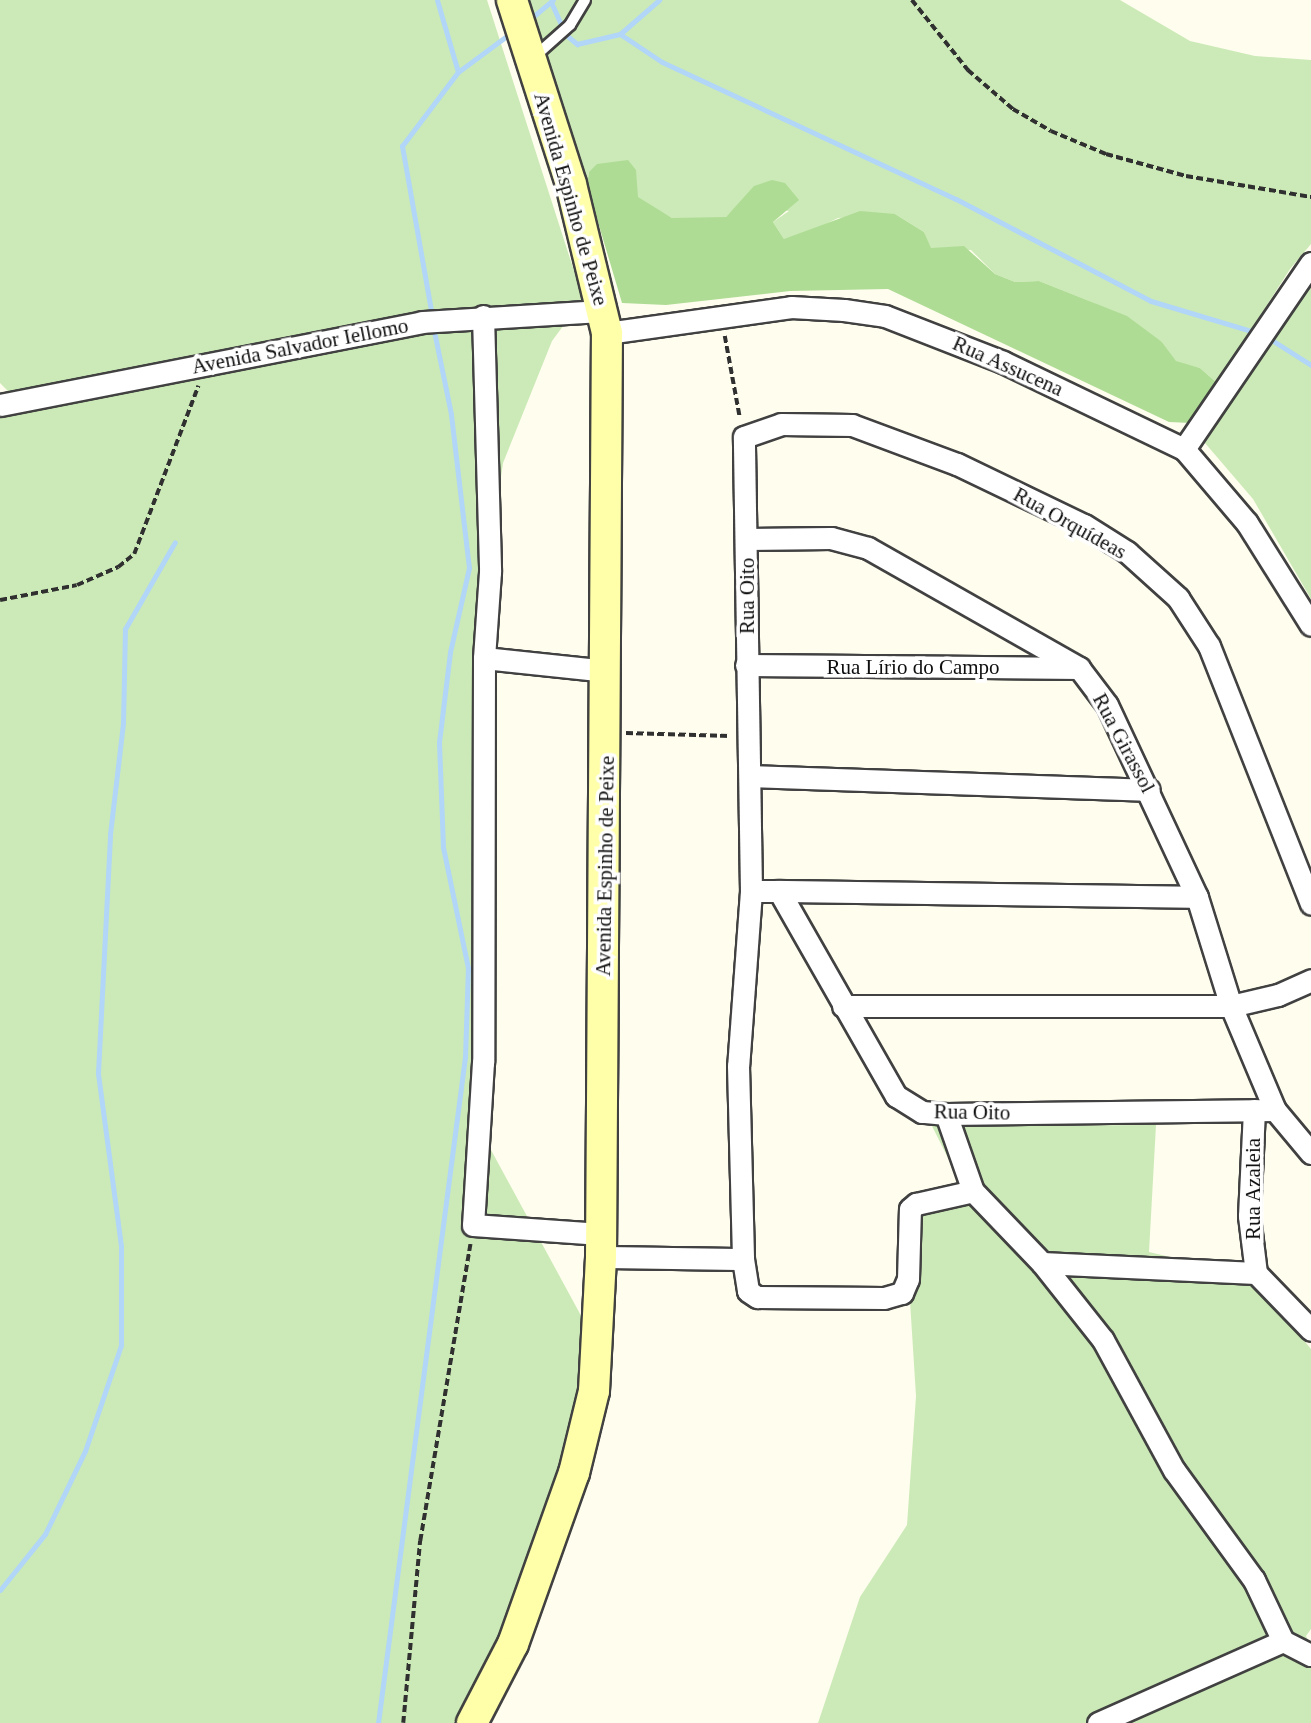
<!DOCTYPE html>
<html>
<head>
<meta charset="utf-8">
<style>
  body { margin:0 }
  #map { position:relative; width:1311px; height:1723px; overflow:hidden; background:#fffdee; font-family:Georgia,serif }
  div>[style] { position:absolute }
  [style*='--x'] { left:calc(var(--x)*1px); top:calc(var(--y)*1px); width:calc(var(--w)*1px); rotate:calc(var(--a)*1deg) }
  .green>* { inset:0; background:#cceab7 }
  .forest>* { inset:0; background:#aedc95 }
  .stream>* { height:5px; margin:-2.5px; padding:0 2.5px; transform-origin:2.5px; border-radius:2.5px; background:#b1d6f8 }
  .path>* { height:3.5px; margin-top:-1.75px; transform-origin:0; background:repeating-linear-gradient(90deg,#303030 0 7px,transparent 0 10.5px) }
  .roads { filter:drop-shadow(2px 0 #414141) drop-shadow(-2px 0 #414141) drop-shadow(0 2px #414141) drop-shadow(0 -2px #414141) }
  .lane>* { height:10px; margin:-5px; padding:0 5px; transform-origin:5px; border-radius:5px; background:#fff }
  .street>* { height:21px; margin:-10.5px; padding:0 10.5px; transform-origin:10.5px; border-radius:10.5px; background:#fff }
  .secondary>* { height:30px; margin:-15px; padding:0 15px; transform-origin:15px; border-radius:15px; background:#fffea9 }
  span { translate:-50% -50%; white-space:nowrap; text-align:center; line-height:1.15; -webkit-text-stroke:7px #fff; paint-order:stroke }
  .street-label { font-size:21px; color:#0e0e0e }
</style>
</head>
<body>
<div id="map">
  <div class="green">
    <div style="clip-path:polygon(0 0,487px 0,583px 299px,552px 341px,503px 463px,490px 554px,484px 1137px,585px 1323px,575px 1409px,539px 1544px,464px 1723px,0 1723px,0 395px,10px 393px,0 383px)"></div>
    <div style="clip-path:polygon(528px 0,1120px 0,1190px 41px,1255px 56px,1311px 60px,1311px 244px,1290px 269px,1217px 383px,1200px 368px,1176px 362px,1162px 342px,1094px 303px,1039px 281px,1015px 282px,995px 274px,971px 250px,930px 248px,924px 232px,895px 214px,838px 218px,798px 238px,784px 239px,773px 222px,789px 211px,739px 204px,726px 217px,712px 221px,672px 218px,589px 172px,587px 185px)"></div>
    <div style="clip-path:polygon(1311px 277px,1311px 599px,1253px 499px,1205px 443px)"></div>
    <div style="clip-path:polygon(1156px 1125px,1149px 1252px,1250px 1276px,1311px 1349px,1311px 1629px,1306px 1636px,1311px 1647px,1311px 1723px,818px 1723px,860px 1597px,907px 1525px,916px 1396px,904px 1206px,963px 1188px,932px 1126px)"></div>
  </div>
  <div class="forest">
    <div style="clip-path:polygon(628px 160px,636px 170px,638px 197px,672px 218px,726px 217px,754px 186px,772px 180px,785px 183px,799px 200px,773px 222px,784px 239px,860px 211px,895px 214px,924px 232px,931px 248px,964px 246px,995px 274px,1015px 282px,1039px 281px,1127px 316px,1162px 342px,1176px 361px,1200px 368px,1217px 383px,1191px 423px,1169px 422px,888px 289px,790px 291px,666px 305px,622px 303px,587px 185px,589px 172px,597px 164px)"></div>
  </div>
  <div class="stream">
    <div style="--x:437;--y:0;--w:75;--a:73.7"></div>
    <div style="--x:551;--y:2;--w:35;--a:66"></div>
    <div style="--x:565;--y:34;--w:16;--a:40"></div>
    <div style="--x:577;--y:44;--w:44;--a:-13.1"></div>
    <div style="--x:620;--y:34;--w:52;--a:-41.1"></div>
    <div style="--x:529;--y:20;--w:31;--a:-40"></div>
    <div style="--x:620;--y:34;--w:50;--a:33.7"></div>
    <div style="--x:662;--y:62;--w:324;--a:25"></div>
    <div style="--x:956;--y:199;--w:220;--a:27.6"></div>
    <div style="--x:1151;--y:301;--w:112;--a:16.7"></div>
    <div style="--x:432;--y:316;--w:173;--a:-100"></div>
    <div style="--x:402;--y:146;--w:93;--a:-52.9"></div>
    <div style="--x:458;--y:72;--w:67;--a:-36.5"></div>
    <div style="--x:1267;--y:337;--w:52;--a:32.5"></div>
    <div style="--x:0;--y:1590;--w:72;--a:-51.2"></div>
    <div style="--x:45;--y:1534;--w:92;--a:-64.3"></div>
    <div style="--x:85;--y:1451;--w:112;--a:-71.2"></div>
    <div style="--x:121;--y:1345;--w:99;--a:-90"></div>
    <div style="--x:121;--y:1246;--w:175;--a:-97.6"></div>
    <div style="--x:98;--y:1073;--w:239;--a:-87.1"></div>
    <div style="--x:110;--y:834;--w:112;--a:-83.3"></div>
    <div style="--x:123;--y:723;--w:94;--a:-88.8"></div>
    <div style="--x:125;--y:629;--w:100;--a:-60.1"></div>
    <div style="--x:378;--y:1723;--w:672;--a:-82.56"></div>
    <div style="--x:465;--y:1057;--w:89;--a:-88.1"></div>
    <div style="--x:468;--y:968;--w:124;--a:-101.7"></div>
    <div style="--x:443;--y:847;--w:105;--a:-92.2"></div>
    <div style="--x:439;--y:742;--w:91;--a:-83"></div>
    <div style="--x:450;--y:652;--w:86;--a:-77.3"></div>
    <div style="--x:469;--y:568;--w:155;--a:-96.7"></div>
    <div style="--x:451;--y:414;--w:90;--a:-101.6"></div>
  </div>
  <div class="path">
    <div style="--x:912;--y:0;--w:90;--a:51.3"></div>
    <div style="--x:968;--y:70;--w:60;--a:40.9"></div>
    <div style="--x:1013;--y:109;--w:44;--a:30.1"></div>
    <div style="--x:1051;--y:131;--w:60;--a:22.7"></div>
    <div style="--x:1106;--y:154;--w:83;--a:15.4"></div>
    <div style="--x:1186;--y:176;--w:127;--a:9.5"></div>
    <div style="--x:725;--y:336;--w:83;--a:79.6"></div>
    <div style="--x:0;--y:600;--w:78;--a:-11"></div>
    <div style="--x:77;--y:585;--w:45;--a:-23.7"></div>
    <div style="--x:118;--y:567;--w:21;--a:-39"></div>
    <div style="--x:134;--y:554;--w:180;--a:-69.1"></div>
    <div style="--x:626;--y:733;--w:104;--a:1.7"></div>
    <div style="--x:403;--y:1723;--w:183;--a:-84.7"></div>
    <div style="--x:420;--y:1541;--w:301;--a:-80.4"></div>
  </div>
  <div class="roads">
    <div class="lane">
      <div style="--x:534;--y:57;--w:48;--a:-41.6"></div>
      <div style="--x:570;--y:25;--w:29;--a:-59"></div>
    </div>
    <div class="street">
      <div style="--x:483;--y:316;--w:256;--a:88.4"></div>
      <div style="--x:490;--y:572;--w:86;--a:94"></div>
      <div style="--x:484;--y:658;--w:404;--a:90.1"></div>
      <div style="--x:483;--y:1062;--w:163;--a:93.5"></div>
      <div style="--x:473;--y:1225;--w:128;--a:4"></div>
      <div style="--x:607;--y:333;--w:186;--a:-8"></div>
      <div style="--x:791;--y:307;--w:53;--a:3.2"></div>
      <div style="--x:844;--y:310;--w:41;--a:8.3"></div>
      <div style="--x:885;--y:316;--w:127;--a:21.3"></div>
      <div style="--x:1003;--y:362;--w:201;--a:25.7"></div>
      <div style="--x:1184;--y:449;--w:97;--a:49.6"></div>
      <div style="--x:1247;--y:523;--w:120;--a:57.9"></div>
      <div style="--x:0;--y:405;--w:430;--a:-11.1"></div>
      <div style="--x:422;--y:322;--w:181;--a:-3.5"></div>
      <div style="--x:1184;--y:449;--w:225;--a:-55.7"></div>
      <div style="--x:747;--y:539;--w:84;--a:-0.7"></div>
      <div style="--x:831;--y:538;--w:38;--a:15"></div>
      <div style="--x:868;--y:548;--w:243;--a:29.6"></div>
      <div style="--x:1079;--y:668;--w:46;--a:52.9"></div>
      <div style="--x:1107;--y:705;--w:212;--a:64.9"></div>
      <div style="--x:1197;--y:897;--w:114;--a:72.7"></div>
      <div style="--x:1231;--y:1006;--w:113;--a:67.1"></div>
      <div style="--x:1275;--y:1110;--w:56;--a:50.1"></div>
      <div style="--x:484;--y:658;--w:124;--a:6"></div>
      <div style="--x:746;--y:665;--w:333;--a:0.5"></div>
      <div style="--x:752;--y:776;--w:397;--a:2"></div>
      <div style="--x:751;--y:891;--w:175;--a:94.2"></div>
      <div style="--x:738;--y:1066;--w:193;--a:88.5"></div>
      <div style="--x:743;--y:1259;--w:32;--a:81"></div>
      <div style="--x:748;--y:1291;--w:11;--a:34"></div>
      <div style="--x:757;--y:1297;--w:127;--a:0.5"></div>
      <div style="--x:884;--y:1298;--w:19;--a:-16"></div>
      <div style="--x:902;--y:1293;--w:15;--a:-67"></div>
      <div style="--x:908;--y:1279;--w:70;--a:-88.4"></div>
      <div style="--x:910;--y:1209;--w:8;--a:-40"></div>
      <div style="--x:916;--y:1204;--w:58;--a:-12.8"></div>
      <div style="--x:779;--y:891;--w:418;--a:0.8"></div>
      <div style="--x:843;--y:1006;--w:388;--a:0"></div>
      <div style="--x:1231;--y:1006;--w:48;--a:-13.2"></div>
      <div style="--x:1278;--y:995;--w:36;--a:-24"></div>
      <div style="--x:1254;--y:1110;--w:106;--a:92.7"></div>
      <div style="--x:1249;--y:1216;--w:57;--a:83"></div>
      <div style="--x:1256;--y:1273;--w:79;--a:46"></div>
      <div style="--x:1275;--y:1110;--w:329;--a:179.3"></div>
      <div style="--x:946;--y:1114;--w:24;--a:-175"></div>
      <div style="--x:922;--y:1112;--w:31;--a:-148"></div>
      <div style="--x:896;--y:1096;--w:236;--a:-119.7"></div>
      <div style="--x:779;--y:891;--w:28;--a:180"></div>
      <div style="--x:751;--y:891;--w:454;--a:-90.9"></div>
      <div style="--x:744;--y:437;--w:39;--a:-19"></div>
      <div style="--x:781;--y:424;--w:71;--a:0.8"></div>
      <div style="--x:852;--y:425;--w:112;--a:20.4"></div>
      <div style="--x:957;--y:464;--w:141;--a:25.7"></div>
      <div style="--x:1084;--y:525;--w:51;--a:32.1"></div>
      <div style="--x:1127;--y:552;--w:69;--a:42"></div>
      <div style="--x:1178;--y:598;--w:57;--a:57.1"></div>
      <div style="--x:1209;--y:646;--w:277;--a:68.4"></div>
      <div style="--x:946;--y:1114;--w:82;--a:70.7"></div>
      <div style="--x:973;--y:1191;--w:100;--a:46.2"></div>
      <div style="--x:1042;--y:1263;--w:98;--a:51.6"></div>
      <div style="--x:1103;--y:1340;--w:148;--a:61.4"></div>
      <div style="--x:1174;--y:1470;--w:136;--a:54"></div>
      <div style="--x:1254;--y:1580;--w:68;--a:64.6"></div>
      <div style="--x:601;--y:1257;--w:142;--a:0.8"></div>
      <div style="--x:1042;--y:1263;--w:214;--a:2.7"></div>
      <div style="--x:1098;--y:1723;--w:202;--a:-23.9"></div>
      <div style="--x:1283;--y:1641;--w:31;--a:27"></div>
    </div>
    <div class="secondary">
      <div style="--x:472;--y:1723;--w:89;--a:-62.6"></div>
      <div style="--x:513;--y:1644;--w:182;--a:-70.4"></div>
      <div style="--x:574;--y:1473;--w:84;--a:-76.3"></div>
      <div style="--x:594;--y:1391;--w:134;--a:-87"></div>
      <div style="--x:601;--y:1257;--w:924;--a:-89.63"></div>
      <div style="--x:607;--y:333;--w:153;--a:-103.6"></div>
      <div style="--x:571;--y:184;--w:193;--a:-107.8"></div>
    </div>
  </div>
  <div class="street-label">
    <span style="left:571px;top:199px;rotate:74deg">Avenida Espinho de Peixe</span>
    <span style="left:300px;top:346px;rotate:-11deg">Avenida Salvador Iellomo</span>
    <span style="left:1008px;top:366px;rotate:24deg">Rua Assucena</span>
    <span style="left:1070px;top:523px;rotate:29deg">Rua Orquídeas</span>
    <span style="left:747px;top:596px;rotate:-90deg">Rua Oito</span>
    <span style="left:913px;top:667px">Rua Lírio do Campo</span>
    <span style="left:1124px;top:743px;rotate:62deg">Rua Girassol</span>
    <span style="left:605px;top:866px;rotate:-89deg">Avenida Espinho de Peixe</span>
    <span style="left:972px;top:1112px;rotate:1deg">Rua Oito</span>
    <span style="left:1253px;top:1189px;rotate:-90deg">Rua Azaleia</span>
  </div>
</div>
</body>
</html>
